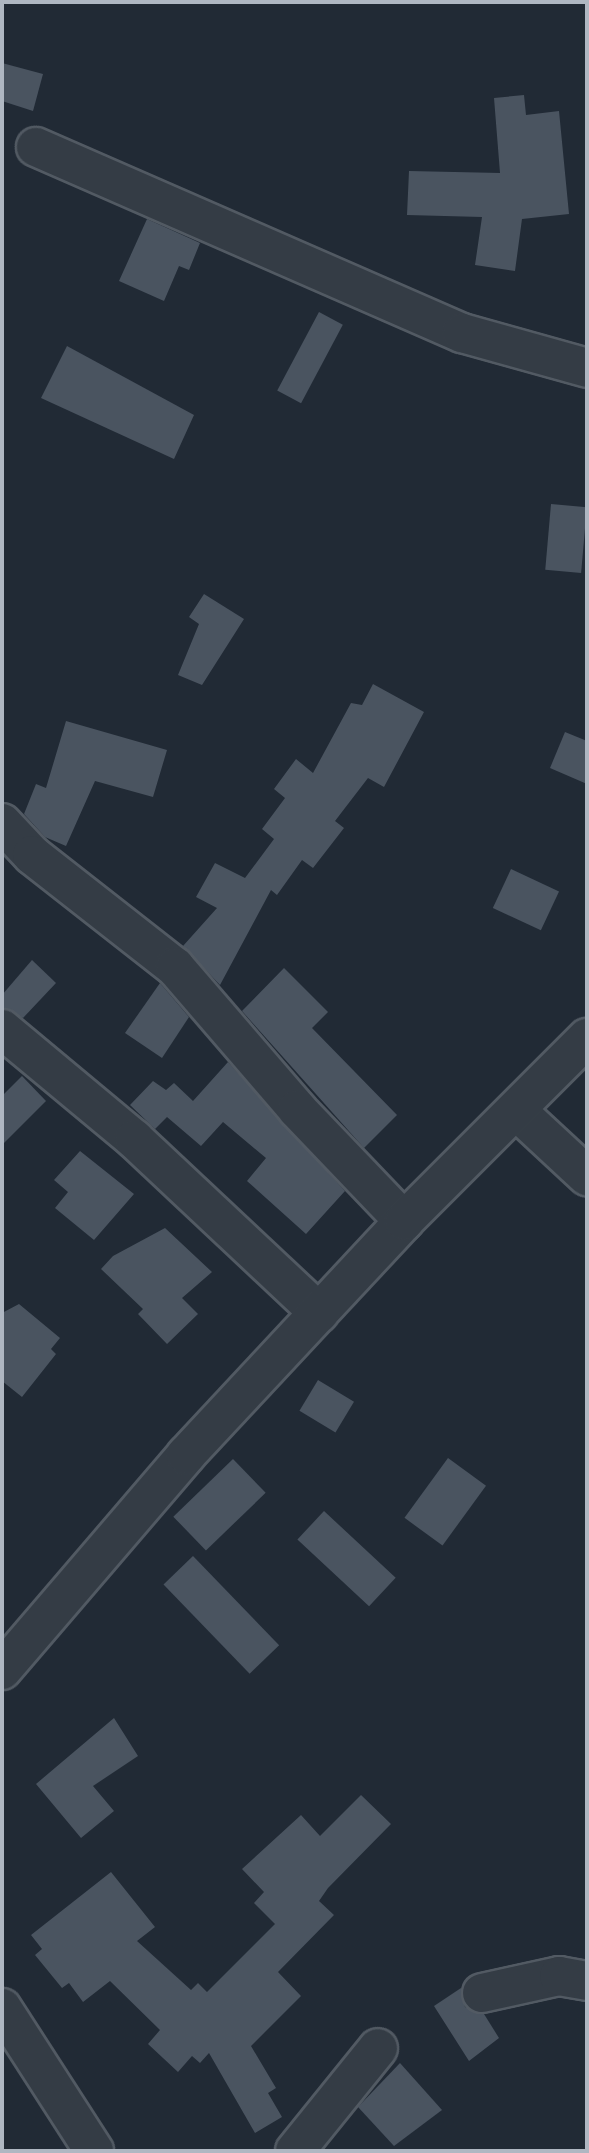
<!DOCTYPE html>
<html>
<head>
<meta charset="utf-8">
<style>
  body { margin:0 }
  #map { position:relative; width:589px; height:2153px; overflow:hidden; background:#212a35; font-family:Raleway,sans-serif }
  div>[style] { position:absolute }
  [style*='--x'] { left:calc(var(--x)*1px); top:calc(var(--y)*1px); width:calc(var(--w)*1px); rotate:calc(var(--a)*1deg) }
  .building>* { inset:0; background:#4a5460; transform-origin:0 0 }
  .roads { filter:drop-shadow(2px 0 #525a63) drop-shadow(-2px 0 #525a63) drop-shadow(0 2px #525a63) drop-shadow(0 -2px #525a63) }
  .minor>* { height:38px; margin:-19px; padding:0 19px; transform-origin:19px; border-radius:19px; background:#343c45 }
  span { translate:-50% -50%; white-space:nowrap; text-align:center; line-height:1.15; -webkit-text-stroke:5px #1a212a; paint-order:stroke }
  .frame { position:absolute; inset:0; border:4px solid #afb7c2; pointer-events:none }
</style>
</head>
<body>
<div id="map">
  <div class="building">
    <div style="clip-path:polygon(2px 63px,43px 74px,33px 111px,2px 101px)"></div>
    <div style="clip-path:polygon(524px 95px,526px 115px,559px 111px,569px 214px,522px 219px,515px 271px,475px 265px,482px 217px,407px 215px,409px 171px,500px 173px,494px 98px)"></div>
    <div style="clip-path:polygon(147px 219px,200px 243px,189px 270px,179px 266px,164px 301px,119px 281px)"></div>
    <div style="left:319px;top:312px;width:27px;height:89px;rotate:28deg"></div>
    <div style="clip-path:polygon(67px 346px,194px 415px,174px 459px,41px 398px)"></div>
    <div style="left:551px;top:504px;width:36px;height:66px;rotate:5deg"></div>
    <div style="clip-path:polygon(204px 594px,244px 619px,202px 685px,178px 675px,199px 624px,189px 617px)"></div>
    <div style="clip-path:polygon(373px 684px,424px 712px,384px 787px,368px 778px,335px 821px,344px 828px,313px 868px,302px 860px,277px 895px,271px 890px,220px 985px,183px 946px,217px 908px,196px 897px,215px 863px,245px 878px,274px 839px,262px 829px,285px 798px,274px 789px,296px 759px,313px 773px,351px 703px,362px 705px)"></div>
    <div style="clip-path:polygon(66px 721px,167px 750px,153px 797px,95px 781px,66px 846px,45px 837px,24px 814px,36px 784px,46px 788px)"></div>
    <div style="clip-path:polygon(565px 732px,587px 741px,587px 784px,550px 768px)"></div>
    <div style="left:511px;top:869px;width:53px;height:43px;rotate:25deg"></div>
    <div style="clip-path:polygon(32px 960px,56px 983px,23px 1018px,2px 1008px,2px 995px)"></div>
    <div style="clip-path:polygon(284px 968px,328px 1012px,312px 1028px,397px 1115px,364px 1148px,242px 1011px)"></div>
    <div style="clip-path:polygon(160px 983px,189px 1017px,162px 1058px,125px 1033px)"></div>
    <div style="clip-path:polygon(228px 1062px,345px 1191px,306px 1234px,247px 1181px,266px 1158px,223px 1122px,201px 1146px,167px 1117px,155px 1129px,130px 1105px,153px 1081px,166px 1090px,174px 1083px,193px 1101px)"></div>
    <div style="clip-path:polygon(22px 1076px,46px 1101px,2px 1145px,2px 1096px)"></div>
    <div style="clip-path:polygon(80px 1151px,134px 1194px,94px 1240px,55px 1208px,68px 1192px,54px 1180px)"></div>
    <div style="clip-path:polygon(165px 1228px,212px 1272px,182px 1298px,198px 1314px,167px 1344px,138px 1314px,143px 1309px,101px 1269px,113px 1256px)"></div>
    <div style="clip-path:polygon(19px 1304px,60px 1338px,51px 1349px,56px 1354px,22px 1397px,2px 1381px,2px 1313px)"></div>
    <div style="left:318px;top:1380px;width:42px;height:36px;rotate:31deg"></div>
    <div style="left:448px;top:1458px;width:47px;height:74px;rotate:36deg"></div>
    <div style="left:233px;top:1459px;width:47px;height:83px;rotate:46deg"></div>
    <div style="left:324px;top:1511px;width:98px;height:39px;rotate:43deg"></div>
    <div style="left:193px;top:1556px;width:124px;height:41px;rotate:46deg"></div>
    <div style="clip-path:polygon(114px 1718px,138px 1756px,93px 1786px,114px 1811px,81px 1838px,36px 1784px)"></div>
    <div style="clip-path:polygon(361px 1795px,391px 1824px,328px 1888px,319px 1901px,334px 1915px,278px 1972px,301px 1996px,251px 2046px,276px 2088px,268px 2093px,282px 2117px,255px 2133px,209px 2053px,200px 2063px,192px 2056px,178px 2072px,148px 2044px,160px 2030px,110px 1981px,83px 2002px,69px 1983px,62px 1988px,35px 1955px,42px 1949px,31px 1935px,111px 1872px,155px 1927px,137px 1941px,191px 1990px,198px 1983px,207px 1992px,275px 1924px,254px 1903px,264px 1892px,242px 1869px,301px 1815px,320px 1836px)"></div>
    <div style="clip-path:polygon(461px 1988px,465px 2007px,484px 2014px,499px 2038px,469px 2061px,434px 2006px)"></div>
    <div style="clip-path:polygon(400px 2063px,442px 2110px,394px 2146px,358px 2107px)"></div>
  </div>
  <div class="roads">
    <div class="minor">
      <div style="--x:36;--y:147;--w:465;--a:23.6"></div>
      <div style="--x:462;--y:333;--w:130;--a:15.6"></div>
      <div style="--x:2;--y:823;--w:44;--a:46.8"></div>
      <div style="--x:32;--y:855;--w:182;--a:38.1"></div>
      <div style="--x:175;--y:967;--w:187;--a:49.3"></div>
      <div style="--x:297;--y:1109;--w:155;--a:46.3"></div>
      <div style="--x:2;--y:1029;--w:172;--a:39.8"></div>
      <div style="--x:134;--y:1139;--w:254;--a:43.2"></div>
      <div style="--x:517;--y:1111;--w:96;--a:42.9"></div>
      <div style="--x:2;--y:1670;--w:283;--a:-49.4"></div>
      <div style="--x:186;--y:1455;--w:320;--a:-47"></div>
      <div style="--x:404;--y:1221;--w:259;--a:-45"></div>
      <div style="--x:482;--y:1993;--w:79;--a:-12.4"></div>
      <div style="--x:559;--y:1976;--w:28;--a:10"></div>
      <div style="--x:2;--y:2008;--w:170;--a:57.2"></div>
      <div style="--x:295;--y:2151;--w:132;--a:-51.1"></div>
    </div>
  </div>
  <div class="frame"></div>
</div>
</body>
</html>
